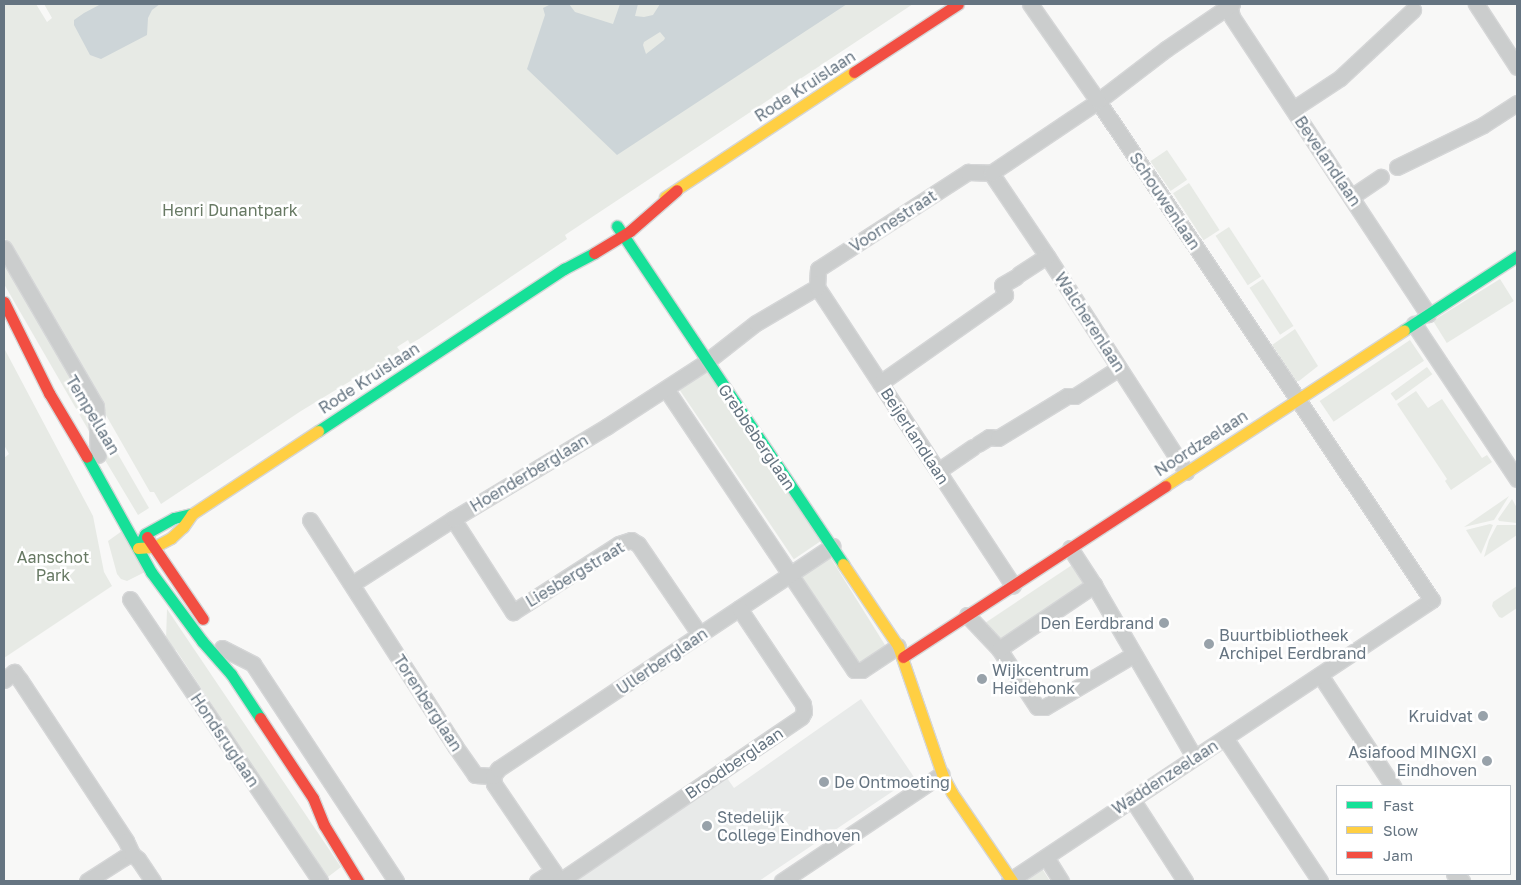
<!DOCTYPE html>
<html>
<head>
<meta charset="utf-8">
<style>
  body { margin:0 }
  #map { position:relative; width:1521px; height:885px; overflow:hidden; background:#f8f8f7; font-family:"Golos Text",sans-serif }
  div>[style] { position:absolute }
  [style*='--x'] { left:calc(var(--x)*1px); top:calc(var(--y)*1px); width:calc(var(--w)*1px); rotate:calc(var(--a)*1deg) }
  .built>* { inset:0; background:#e8eae9 }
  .green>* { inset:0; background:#e7eae5; transform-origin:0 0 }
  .water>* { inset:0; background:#cdd5d8 }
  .roads { filter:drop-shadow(1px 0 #d5d6d7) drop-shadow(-1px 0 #d5d6d7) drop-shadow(0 1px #d5d6d7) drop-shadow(0 -1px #d5d6d7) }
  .street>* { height:15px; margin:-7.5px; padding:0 7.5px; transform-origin:7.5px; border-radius:7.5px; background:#cbcdcd }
  .fast>* { height:11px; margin:-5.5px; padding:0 5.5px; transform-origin:5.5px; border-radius:5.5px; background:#16e098 }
  .slow>* { height:11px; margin:-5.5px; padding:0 5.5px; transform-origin:5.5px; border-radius:5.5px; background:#ffcf43 }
  .jam>* { height:11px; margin:-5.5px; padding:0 5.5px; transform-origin:5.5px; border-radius:5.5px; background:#f24e42 }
  .dots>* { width:14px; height:14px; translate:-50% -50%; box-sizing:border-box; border:2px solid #fff; border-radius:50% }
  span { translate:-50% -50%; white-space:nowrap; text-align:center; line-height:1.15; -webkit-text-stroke:5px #fff; paint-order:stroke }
  .street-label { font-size:16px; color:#657481 }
  .park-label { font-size:16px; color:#677963 }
  .poi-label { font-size:16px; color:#657481 }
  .right { translate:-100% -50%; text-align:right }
  .left { translate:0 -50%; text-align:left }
  .frame { position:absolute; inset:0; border:5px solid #657481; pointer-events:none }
  .legend { position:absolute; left:1336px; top:785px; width:175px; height:90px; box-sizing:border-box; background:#fff; border:1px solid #c1c7cd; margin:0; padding:6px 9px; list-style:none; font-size:15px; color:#657481 }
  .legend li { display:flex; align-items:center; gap:10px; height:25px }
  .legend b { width:25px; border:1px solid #c1c7cd }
</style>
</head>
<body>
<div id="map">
  <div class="built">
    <div style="clip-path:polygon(861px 699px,914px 777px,759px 881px,573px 880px,727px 778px,734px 788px)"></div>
  </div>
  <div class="green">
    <div style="clip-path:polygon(4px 4px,36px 4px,47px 22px,52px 18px,44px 4px,913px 4px,565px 235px,567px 239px,419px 339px,410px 344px,408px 340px,397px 347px,400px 351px,301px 411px,161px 504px,154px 492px,150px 492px,4px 237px)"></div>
    <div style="left:1167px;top:150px;width:36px;height:20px;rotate:56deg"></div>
    <div style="left:1189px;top:183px;width:56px;height:19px;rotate:57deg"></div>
    <div style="left:1229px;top:227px;width:59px;height:16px;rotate:57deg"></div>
    <div style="clip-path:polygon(4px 255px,92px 405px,93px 438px,4px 284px)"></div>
    <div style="left:1263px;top:279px;width:56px;height:16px;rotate:57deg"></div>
    <div style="left:1500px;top:279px;width:26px;height:79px;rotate:58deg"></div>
    <div style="clip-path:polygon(1295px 329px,1318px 366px,1299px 381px,1296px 381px,1272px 345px)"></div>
    <div style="left:1410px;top:340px;width:25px;height:109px;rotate:56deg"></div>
    <div style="clip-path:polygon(4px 348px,93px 516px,104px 572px,112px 586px,4px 658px,4px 458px,9px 454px,4px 445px)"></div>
    <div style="left:1427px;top:367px;width:9px;height:45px;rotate:54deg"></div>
    <div style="left:706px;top:370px;width:206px;height:33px;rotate:56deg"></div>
    <div style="clip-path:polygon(1416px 391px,1428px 408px,1442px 399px,1482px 458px,1487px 455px,1492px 462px,1451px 490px,1445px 481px,1447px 479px,1397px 404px)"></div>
    <div style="clip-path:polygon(104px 430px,149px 508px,138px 515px,102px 455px)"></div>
    <div style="clip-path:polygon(1509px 496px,1494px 520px,1464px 527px)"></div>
    <div style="clip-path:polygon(1512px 499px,1517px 508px,1517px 523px,1499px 521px,1498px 519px)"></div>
    <div style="clip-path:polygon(1490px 524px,1493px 525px,1481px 554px,1466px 530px)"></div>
    <div style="clip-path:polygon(1497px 525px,1517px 525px,1517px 535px,1484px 557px,1489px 540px)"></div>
    <div style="clip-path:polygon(122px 531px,147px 571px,127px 581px,121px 579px,117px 574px,108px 541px)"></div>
    <div style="left:830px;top:557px;width:105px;height:36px;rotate:58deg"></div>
    <div style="clip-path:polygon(1072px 565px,1083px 584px,999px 644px,985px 623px)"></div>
    <div style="clip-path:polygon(1517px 586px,1517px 608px,1502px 618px,1499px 617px,1492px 606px,1493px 602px)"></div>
    <div style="clip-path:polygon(167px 609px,341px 867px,324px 880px,320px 874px,321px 870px,176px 650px,171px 649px,166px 640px)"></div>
    <div style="clip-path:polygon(1041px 867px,1050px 881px,1024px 881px,1023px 879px)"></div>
  </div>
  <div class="water">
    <div style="clip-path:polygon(101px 4px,160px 4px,152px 10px,148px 18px,147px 35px,101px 59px,90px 55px,74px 25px,74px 20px,84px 13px)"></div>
    <div style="clip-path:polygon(evenodd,551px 4px,569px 4px,575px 12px,613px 24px,620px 4px,638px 4px,635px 16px,644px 17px,653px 15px,660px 4px,847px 4px,617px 155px,527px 69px,545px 15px,543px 8px,551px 4px,660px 32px,665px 38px,664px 40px,646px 54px,643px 45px,644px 42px,660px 32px)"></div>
  </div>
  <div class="roads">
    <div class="street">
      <div style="--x:1476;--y:4;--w:75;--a:56.9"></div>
      <div style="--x:1230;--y:7;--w:10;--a:79"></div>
      <div style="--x:1232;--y:17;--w:356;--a:56.6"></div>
      <div style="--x:1293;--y:109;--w:56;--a:-33.4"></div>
      <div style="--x:1340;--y:78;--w:100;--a:-43"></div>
      <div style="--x:1397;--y:167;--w:96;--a:-26"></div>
      <div style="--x:1483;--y:125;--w:40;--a:-32.9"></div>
      <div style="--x:991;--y:173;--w:100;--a:56"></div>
      <div style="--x:1047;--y:256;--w:257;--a:57.2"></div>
      <div style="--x:1351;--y:197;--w:36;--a:-34"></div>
      <div style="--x:4;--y:248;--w:183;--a:59.8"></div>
      <div style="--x:96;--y:406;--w:49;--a:87.7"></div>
      <div style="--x:1019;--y:274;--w:33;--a:-33"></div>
      <div style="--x:817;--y:287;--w:357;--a:56.7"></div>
      <div style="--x:1414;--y:324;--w:186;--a:56.4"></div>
      <div style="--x:880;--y:383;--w:153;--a:-35.1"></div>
      <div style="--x:1005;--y:295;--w:10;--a:-107"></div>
      <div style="--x:1002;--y:285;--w:16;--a:-30"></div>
      <div style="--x:666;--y:389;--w:338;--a:56.2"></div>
      <div style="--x:854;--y:670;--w:8;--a:0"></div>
      <div style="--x:862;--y:670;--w:43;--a:-33.7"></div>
      <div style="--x:978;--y:444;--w:13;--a:-32"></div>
      <div style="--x:989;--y:437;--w:9;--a:6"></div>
      <div style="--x:998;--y:438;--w:81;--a:-31.3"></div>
      <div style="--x:1067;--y:396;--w:8;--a:0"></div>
      <div style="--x:1075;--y:396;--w:52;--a:-32.5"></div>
      <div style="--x:938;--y:471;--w:42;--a:-34.4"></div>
      <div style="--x:453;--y:519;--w:111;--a:57.2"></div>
      <div style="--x:513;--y:612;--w:126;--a:-32.7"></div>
      <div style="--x:619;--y:544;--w:13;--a:-18"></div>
      <div style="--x:631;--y:540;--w:8;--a:30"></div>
      <div style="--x:638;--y:544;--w:110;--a:55.7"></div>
      <div style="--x:310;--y:520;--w:269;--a:57.3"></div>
      <div style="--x:455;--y:746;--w:35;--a:55"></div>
      <div style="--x:475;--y:775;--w:18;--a:3"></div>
      <div style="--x:493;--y:776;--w:8;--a:83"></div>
      <div style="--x:494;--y:784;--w:117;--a:55.8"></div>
      <div style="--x:1070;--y:548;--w:44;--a:57"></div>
      <div style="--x:1094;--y:585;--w:199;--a:59.8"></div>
      <div style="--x:352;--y:584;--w:120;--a:-32.8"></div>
      <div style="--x:453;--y:519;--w:179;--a:-31"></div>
      <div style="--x:606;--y:427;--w:119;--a:-33"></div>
      <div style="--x:706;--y:362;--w:63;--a:-38"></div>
      <div style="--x:756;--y:323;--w:71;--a:-30.5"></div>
      <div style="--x:817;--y:287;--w:18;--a:-87"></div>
      <div style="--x:818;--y:269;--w:179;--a:-32.9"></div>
      <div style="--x:968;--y:172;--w:23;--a:2"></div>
      <div style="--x:991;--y:173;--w:129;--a:-33.9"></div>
      <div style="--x:1098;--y:101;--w:86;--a:-37.4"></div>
      <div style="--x:1166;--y:49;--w:80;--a:-34.3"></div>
      <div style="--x:130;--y:599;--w:340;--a:56"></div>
      <div style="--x:967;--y:615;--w:47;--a:46.7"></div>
      <div style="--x:999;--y:649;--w:69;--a:56.8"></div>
      <div style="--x:1037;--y:707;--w:8;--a:0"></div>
      <div style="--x:1045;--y:707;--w:102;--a:-30.6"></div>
      <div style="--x:222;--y:648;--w:35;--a:27"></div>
      <div style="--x:253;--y:664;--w:260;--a:56.6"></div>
      <div style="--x:999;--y:649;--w:115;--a:-34"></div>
      <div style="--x:1320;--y:675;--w:133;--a:56.7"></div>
      <div style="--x:4;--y:680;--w:13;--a:-39"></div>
      <div style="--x:14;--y:672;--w:10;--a:53"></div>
      <div style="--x:20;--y:680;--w:193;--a:56.6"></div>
      <div style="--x:126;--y:841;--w:14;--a:65"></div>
      <div style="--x:1225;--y:738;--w:172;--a:56.4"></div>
      <div style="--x:493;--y:776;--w:9;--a:-54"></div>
      <div style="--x:498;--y:769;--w:402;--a:-33.7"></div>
      <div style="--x:1132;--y:799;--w:98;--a:57.1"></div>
      <div style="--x:1046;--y:857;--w:28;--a:58"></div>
      <div style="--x:1454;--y:874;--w:11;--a:41"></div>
      <div style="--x:87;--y:881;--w:43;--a:-32.6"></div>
      <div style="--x:123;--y:858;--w:10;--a:-24"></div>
      <div style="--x:132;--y:854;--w:8;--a:40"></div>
      <div style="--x:138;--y:859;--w:27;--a:56"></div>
      <div style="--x:537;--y:881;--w:19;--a:-32"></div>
      <div style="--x:560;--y:881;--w:292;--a:-34.2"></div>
      <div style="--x:801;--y:717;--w:6;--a:-59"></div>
      <div style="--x:804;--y:712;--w:8;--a:-97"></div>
      <div style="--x:803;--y:704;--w:115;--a:-123.7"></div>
      <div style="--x:782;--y:881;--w:192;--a:-33.8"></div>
      <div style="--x:1009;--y:881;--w:508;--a:-33.6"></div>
      <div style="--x:1432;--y:600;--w:600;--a:-123.8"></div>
      <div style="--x:1098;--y:101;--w:118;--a:-125"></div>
    </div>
    <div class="fast">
      <div style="--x:617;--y:226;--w:407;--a:56.2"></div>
      <div style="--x:1404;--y:330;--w:135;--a:-33.2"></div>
      <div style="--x:318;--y:431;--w:295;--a:-33.4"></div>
      <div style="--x:564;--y:269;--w:34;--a:-28"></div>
      <div style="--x:87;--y:457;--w:132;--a:60.9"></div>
      <div style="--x:151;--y:572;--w:86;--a:53.5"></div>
      <div style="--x:202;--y:641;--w:44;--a:48.7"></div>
      <div style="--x:231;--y:674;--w:53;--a:56.6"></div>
      <div style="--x:139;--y:546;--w:13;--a:-63"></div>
      <div style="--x:145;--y:534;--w:33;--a:-29"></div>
      <div style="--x:174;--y:518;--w:18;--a:-13"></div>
    </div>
    <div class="slow">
      <div style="--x:665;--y:197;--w:227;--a:-33.5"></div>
      <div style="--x:1165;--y:486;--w:285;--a:-33.1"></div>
      <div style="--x:138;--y:548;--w:16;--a:-4"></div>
      <div style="--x:154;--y:547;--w:19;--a:-28"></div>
      <div style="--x:171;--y:538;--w:16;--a:-43"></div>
      <div style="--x:183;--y:527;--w:16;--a:-55"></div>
      <div style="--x:192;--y:514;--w:151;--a:-33.4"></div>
      <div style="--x:843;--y:564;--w:99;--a:56.1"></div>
      <div style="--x:898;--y:646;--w:135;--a:71"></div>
      <div style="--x:942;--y:774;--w:21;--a:62"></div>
      <div style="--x:952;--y:793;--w:107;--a:55.7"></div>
    </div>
    <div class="jam">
      <div style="--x:854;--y:72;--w:124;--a:-33.2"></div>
      <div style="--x:594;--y:253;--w:42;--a:-31.4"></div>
      <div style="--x:630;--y:231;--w:62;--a:-41.1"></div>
      <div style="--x:4;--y:302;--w:102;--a:63.7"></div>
      <div style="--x:49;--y:393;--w:74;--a:59.3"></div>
      <div style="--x:147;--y:537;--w:99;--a:55.7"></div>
      <div style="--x:903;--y:657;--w:313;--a:-33.1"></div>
      <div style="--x:260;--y:718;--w:96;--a:56.5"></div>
      <div style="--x:313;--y:798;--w:29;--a:68"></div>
      <div style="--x:324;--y:825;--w:66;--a:58.7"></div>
    </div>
  </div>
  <div class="dots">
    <div style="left:1164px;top:623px;background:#98a2aa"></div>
    <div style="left:1209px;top:644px;background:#98a2aa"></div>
    <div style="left:982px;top:679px;background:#98a2aa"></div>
    <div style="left:1483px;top:716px;background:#98a2aa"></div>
    <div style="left:1487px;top:761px;background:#98a2aa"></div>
    <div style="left:824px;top:782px;background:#98a2aa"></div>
    <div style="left:707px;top:826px;background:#98a2aa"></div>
  </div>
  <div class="street-label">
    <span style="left:805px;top:86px;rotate:-33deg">Rode Kruislaan</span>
    <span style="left:1328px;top:161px;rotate:56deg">Bevelandlaan</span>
    <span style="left:1165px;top:201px;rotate:56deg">Schouwenlaan</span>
    <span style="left:893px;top:221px;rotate:-33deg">Voornestraat</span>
    <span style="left:1090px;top:322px;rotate:57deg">Walcherenlaan</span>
    <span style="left:369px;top:378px;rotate:-33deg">Rode Kruislaan</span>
    <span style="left:93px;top:415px;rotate:59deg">Tempellaan</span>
    <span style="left:915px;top:436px;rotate:57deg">Beijerlandlaan</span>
    <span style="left:757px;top:437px;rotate:56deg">Grebbeberglaan</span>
    <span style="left:1201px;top:443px;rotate:-33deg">Noordzeelaan</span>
    <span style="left:529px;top:473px;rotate:-31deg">Hoenderberglaan</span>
    <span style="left:575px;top:574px;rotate:-31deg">Liesbergstraat</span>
    <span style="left:662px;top:661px;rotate:-34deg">Ullerberglaan</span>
    <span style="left:428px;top:703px;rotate:57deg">Torenberglaan</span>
    <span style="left:225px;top:740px;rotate:56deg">Hondsruglaan</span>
    <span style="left:734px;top:763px;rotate:-34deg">Broodberglaan</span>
    <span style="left:1165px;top:777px;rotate:-33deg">Waddenzeelaan</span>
  </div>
  <div class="park-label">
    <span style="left:230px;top:210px">Henri Dunantpark</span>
    <span style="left:53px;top:566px">Aanschot<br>Park</span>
  </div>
  <div class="poi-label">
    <span class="right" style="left:1154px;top:623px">Den Eerdbrand</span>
    <span class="left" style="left:1219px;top:644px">Buurtbibliotheek<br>Archipel Eerdbrand</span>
    <span class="left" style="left:992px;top:679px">Wijkcentrum<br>Heidehonk</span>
    <span class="right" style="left:1473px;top:716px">Kruidvat</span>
    <span class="right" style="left:1477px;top:761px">Asiafood MINGXI<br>Eindhoven</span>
    <span class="left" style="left:834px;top:782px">De Ontmoeting</span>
    <span class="left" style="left:717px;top:826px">Stedelijk<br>College Eindhoven</span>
  </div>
  <div class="frame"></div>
  <ul class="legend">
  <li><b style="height:6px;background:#16e098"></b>Fast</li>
  <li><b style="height:6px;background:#ffcf43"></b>Slow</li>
  <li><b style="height:6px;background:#f24e42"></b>Jam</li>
  </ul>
</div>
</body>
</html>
